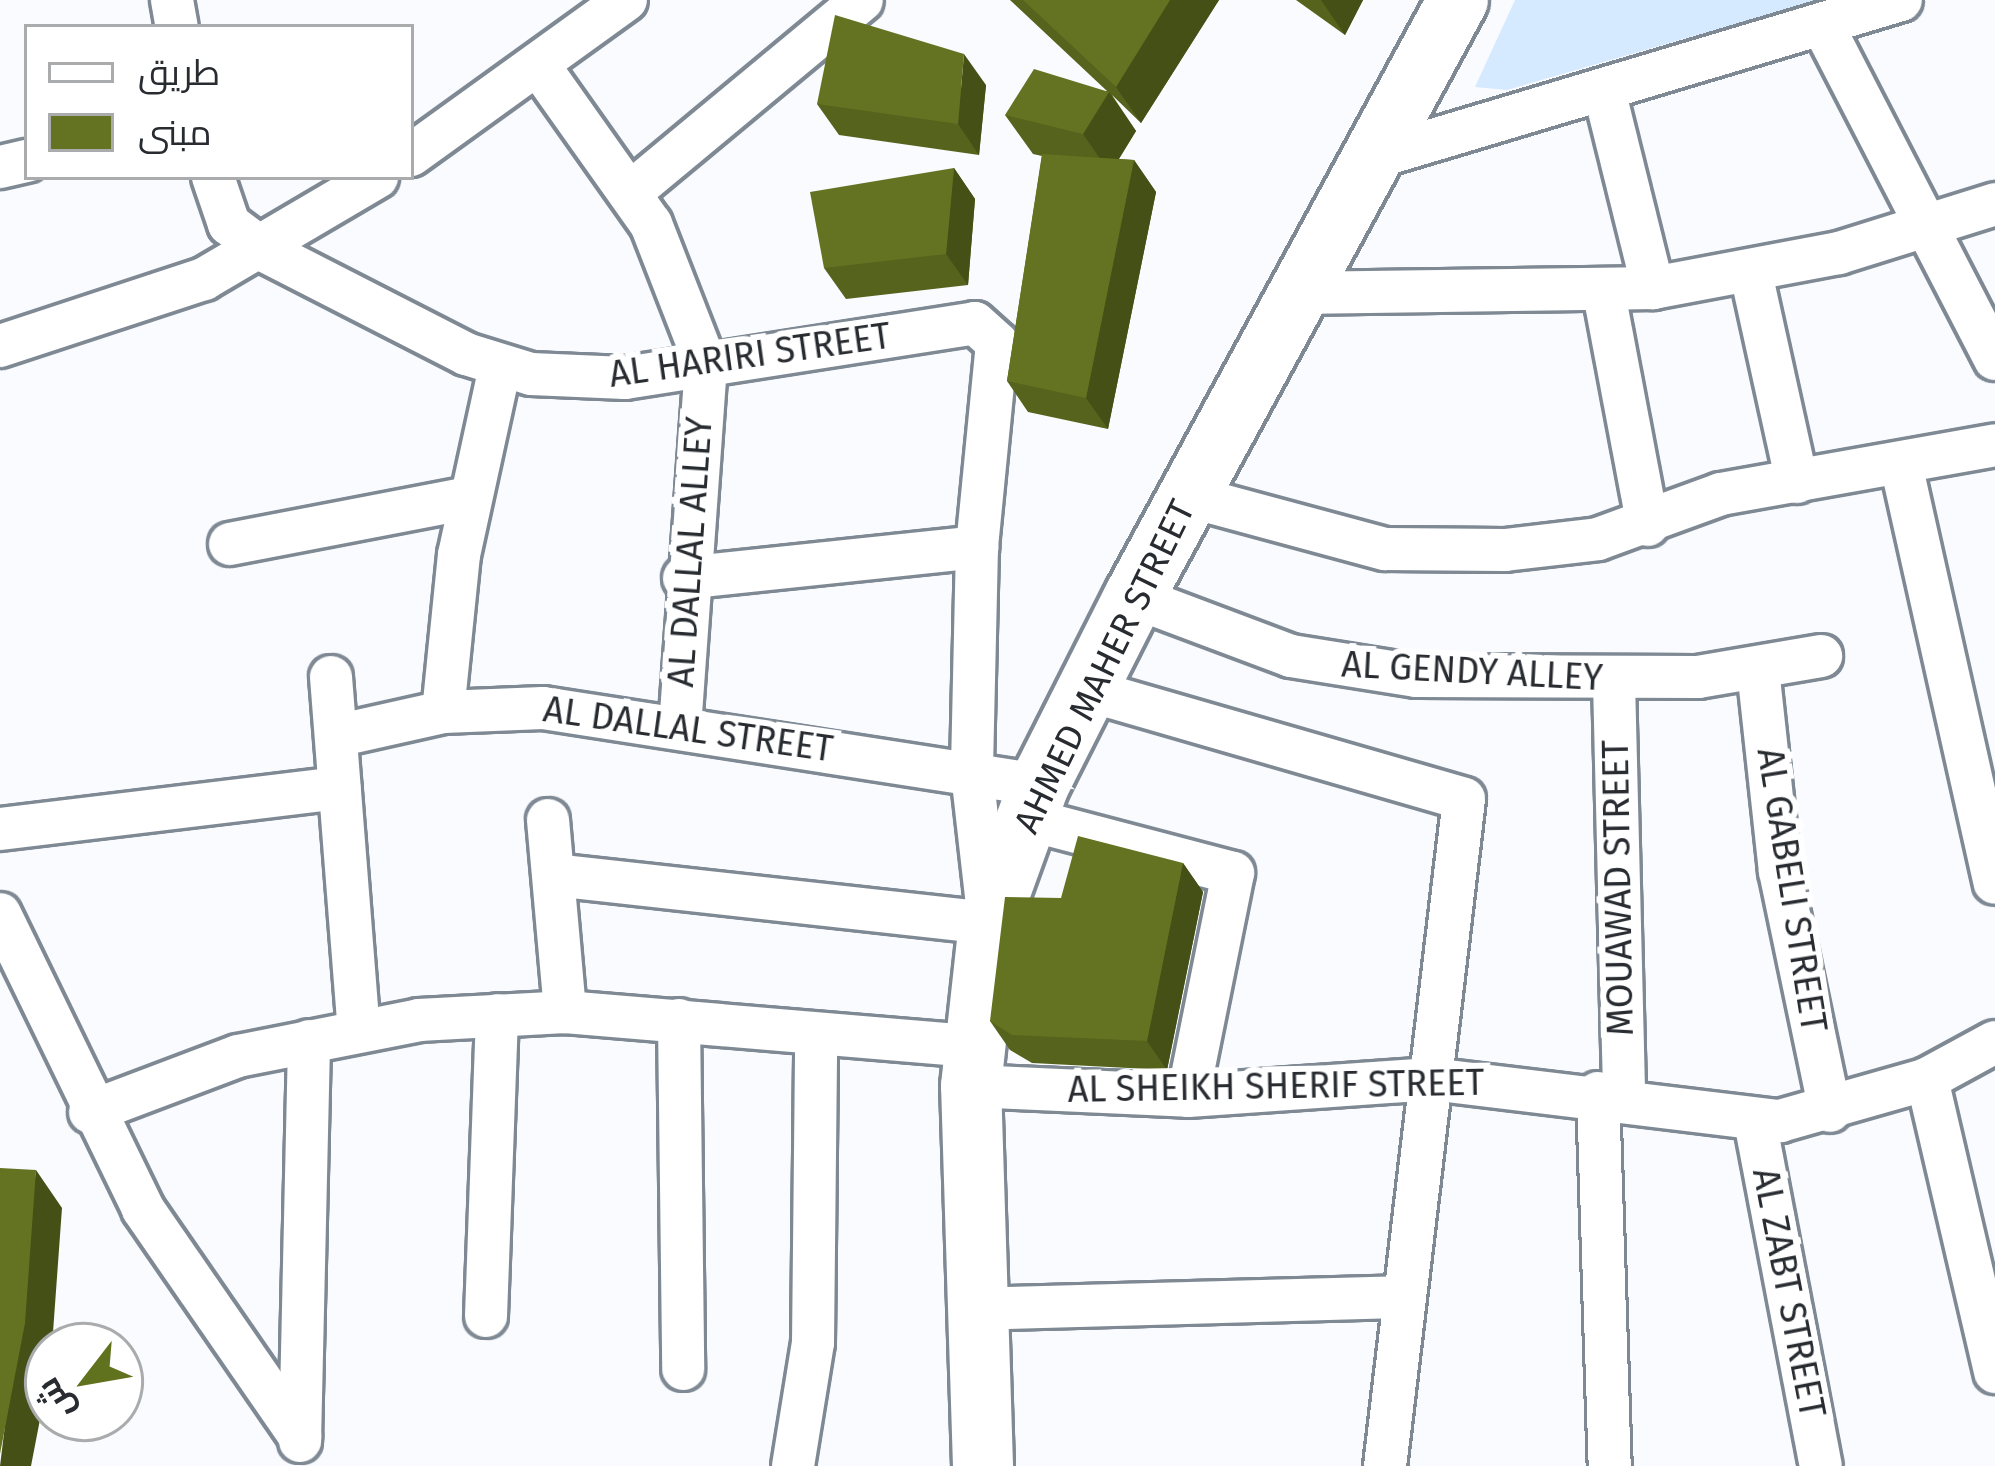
<!DOCTYPE html>
<html>
<head>
<meta charset="utf-8">
<style>
  body { margin:0 }
  #map { position:relative; width:1995px; height:1466px; overflow:hidden; background:#f9fbfe; font-family:"Fira Sans",Cairo,sans-serif }
  div>[style] { position:absolute }
  [style*='--x'] { left:calc(var(--x)*1px); top:calc(var(--y)*1px); width:calc(var(--w)*1px); rotate:calc(var(--a)*1deg) }
  .green>* { inset:0; background:#d5e9ff }
  .roads { filter:drop-shadow(3px 0 #7f8994) drop-shadow(-3px 0 #7f8994) drop-shadow(0 3px #7f8994) drop-shadow(0 -3px #7f8994) }
  .minor>* { height:42px; margin:-21px; padding:0 21px; transform-origin:21px; border-radius:21px; background:#fff }
  .secondary>* { height:60px; margin:-30px; padding:0 30px; transform-origin:30px; border-radius:30px; background:#fff }
  .wall>* { inset:0; background:#55631c }
  .shaded-wall>* { inset:0; background:#455017 }
  .building>* { inset:0; background:#637321 }
  span { translate:-50% -50%; white-space:nowrap; text-align:center; line-height:1.15; -webkit-text-stroke:12px #fff; paint-order:stroke }
  .street-label { font-size:36px; color:#282c31 }
  .legend { position:absolute; left:24px; top:24px; width:390px; height:156px; box-sizing:border-box; background:#fff; border:3px solid #a9abad; margin:0; padding:15px 21px; list-style:none; font-size:36px; color:#282c31 }
  .legend li { display:flex; align-items:center; gap:24px; height:60px }
  .legend b { width:60px; border:3px solid #a9abad }
  .north { position:absolute; left:24px; top:1322px; width:120px; height:120px; box-sizing:border-box; background:#fff; border:3px solid #a9abad; border-radius:50%; rotate:239deg; font-size:33px; font-weight:700; line-height:48px; text-align:center; color:#282c31 }
  .north::after { content:''; display:block; margin:auto; width:42px; height:54px; background:#61721e; clip-path:polygon(50% 0,100% 100%,50% 72%,0 100%) }
</style>
</head>
<body>
<div id="map">
  <div class="green">
    <div style="clip-path:polygon(1515px 0,1818px 0,1507px 90px,1475px 87px)"></div>
  </div>
  <div class="roads">
    <div class="minor">
      <div style="--x:172;--y:0;--w:27;--a:80"></div>
      <div style="--x:1822;--y:24;--w:377;--a:62.7"></div>
      <div style="--x:539;--y:66;--w:194;--a:54.7"></div>
      <div style="--x:651;--y:224;--w:151;--a:68.7"></div>
      <div style="--x:706;--y:365;--w:360;--a:94.1"></div>
      <div style="--x:1604;--y:90;--w:204;--a:76.1"></div>
      <div style="--x:411;--y:155;--w:265;--a:-35.8"></div>
      <div style="--x:1373;--y:158;--w:551;--a:-16.66"></div>
      <div style="--x:0;--y:167;--w:28;--a:-13"></div>
      <div style="--x:213;--y:177;--w:50;--a:71.2"></div>
      <div style="--x:229;--y:224;--w:45;--a:36.9"></div>
      <div style="--x:265;--y:251;--w:226;--a:27.1"></div>
      <div style="--x:466;--y:354;--w:68;--a:17.1"></div>
      <div style="--x:531;--y:374;--w:94;--a:2.4"></div>
      <div style="--x:625;--y:378;--w:354;--a:-8.9"></div>
      <div style="--x:975;--y:323;--w:30;--a:42"></div>
      <div style="--x:997;--y:343;--w:205;--a:95.6"></div>
      <div style="--x:977;--y:547;--w:226;--a:91.3"></div>
      <div style="--x:972;--y:773;--w:151;--a:83.5"></div>
      <div style="--x:989;--y:923;--w:436;--a:-173.7"></div>
      <div style="--x:631;--y:192;--w:300;--a:-39.7"></div>
      <div style="--x:1751;--y:273;--w:214;--a:77.6"></div>
      <div style="--x:1299;--y:293;--w:354;--a:-0.8"></div>
      <div style="--x:1653;--y:288;--w:189;--a:-10.7"></div>
      <div style="--x:1839;--y:253;--w:164;--a:-17.4"></div>
      <div style="--x:1604;--y:293;--w:236;--a:79.3"></div>
      <div style="--x:0;--y:346;--w:215;--a:-18.2"></div>
      <div style="--x:204;--y:279;--w:201;--a:-30.5"></div>
      <div style="--x:1901;--y:464;--w:429;--a:77.4"></div>
      <div style="--x:1188;--y:496;--w:204;--a:15.1"></div>
      <div style="--x:1385;--y:549;--w:120;--a:0.5"></div>
      <div style="--x:1505;--y:550;--w:94;--a:-6.7"></div>
      <div style="--x:1598;--y:539;--w:131;--a:-20.1"></div>
      <div style="--x:1721;--y:494;--w:278;--a:-10.1"></div>
      <div style="--x:230;--y:544;--w:244;--a:-10.9"></div>
      <div style="--x:684;--y:578;--w:295;--a:-6"></div>
      <div style="--x:1134;--y:597;--w:168;--a:20.6"></div>
      <div style="--x:1291;--y:656;--w:127;--a:9.1"></div>
      <div style="--x:1416;--y:676;--w:282;--a:0.2"></div>
      <div style="--x:1698;--y:677;--w:125;--a:-9.7"></div>
      <div style="--x:1758;--y:669;--w:203;--a:83.8"></div>
      <div style="--x:1780;--y:871;--w:245;--a:78.2"></div>
      <div style="--x:331;--y:677;--w:354;--a:85.5"></div>
      <div style="--x:1614;--y:681;--w:414;--a:88.6"></div>
      <div style="--x:1087;--y:690;--w:392;--a:16.1"></div>
      <div style="--x:1464;--y:799;--w:672;--a:96.75"></div>
      <div style="--x:443;--y:712;--w:158;--a:-84.2"></div>
      <div style="--x:459;--y:555;--w:192;--a:-77.7"></div>
      <div style="--x:336;--y:736;--w:110;--a:-12.6"></div>
      <div style="--x:443;--y:712;--w:100;--a:-2.3"></div>
      <div style="--x:543;--y:708;--w:502;--a:8.82"></div>
      <div style="--x:1027;--y:819;--w:213;--a:14.7"></div>
      <div style="--x:1233;--y:873;--w:227;--a:101.4"></div>
      <div style="--x:548;--y:820;--w:193;--a:84.9"></div>
      <div style="--x:0;--y:829;--w:342;--a:-6.9"></div>
      <div style="--x:0;--y:914;--w:328;--a:64.1"></div>
      <div style="--x:143;--y:1209;--w:277;--a:55.4"></div>
      <div style="--x:679;--y:1020;--w:349;--a:89.3"></div>
      <div style="--x:1927;--y:1079;--w:301;--a:76.9"></div>
      <div style="--x:971;--y:1086;--w:217;--a:2.6"></div>
      <div style="--x:1188;--y:1096;--w:244;--a:-4"></div>
      <div style="--x:1431;--y:1079;--w:352;--a:6.9"></div>
      <div style="--x:1780;--y:1121;--w:153;--a:-15.9"></div>
      <div style="--x:1927;--y:1079;--w:77;--a:-28.6"></div>
      <div style="--x:1598;--y:1093;--w:373;--a:88.2"></div>
      <div style="--x:90;--y:1112;--w:158;--a:-20.7"></div>
      <div style="--x:238;--y:1056;--w:185;--a:-11.2"></div>
      <div style="--x:419;--y:1020;--w:146;--a:-3.1"></div>
      <div style="--x:565;--y:1012;--w:408;--a:4.8"></div>
      <div style="--x:1755;--y:1121;--w:351;--a:79.2"></div>
      <div style="--x:974;--y:1309;--w:431;--a:-1.6"></div>
      <div style="--x:486;--y:1316;--w:301;--a:-87.9"></div>
      <div style="--x:300;--y:1441;--w:400;--a:-88.7"></div>
      <div style="--x:793;--y:1466;--w:125;--a:-80.8"></div>
      <div style="--x:813;--y:1343;--w:309;--a:-89.4"></div>
    </div>
    <div class="secondary">
      <div style="--x:983;--y:1466;--w:380;--a:-91.8"></div>
      <div style="--x:971;--y:1086;--w:164;--a:-83.7"></div>
      <div style="--x:989;--y:923;--w:147;--a:-70.1"></div>
      <div style="--x:1039;--y:785;--w:211;--a:-63.2"></div>
      <div style="--x:1134;--y:597;--w:679;--a:-61.51"></div>
    </div>
  </div>
  <div class="wall">
    <div style="clip-path:polygon(1010px 0,1219px 0,1141px 123px,1112px 95px,1136px 131px,1119px 159px,1134px 160px,1156px 192px,1108px 429px,1028px 412px,1007px 381px,1042px 156px,1033px 154px,1005px 115px,1107px 91px)"></div>
    <div style="clip-path:polygon(1296px 0,1363px 0,1345px 35px)"></div>
    <div style="clip-path:polygon(986px 85px,979px 155px,839px 135px,817px 104px)"></div>
    <div style="clip-path:polygon(954px 168px,975px 199px,968px 285px,846px 299px,824px 268px)"></div>
    <div style="clip-path:polygon(1183px 863px,1203px 892px,1167px 1070px,1032px 1063px,1010px 1050px,990px 1021px)"></div>
  </div>
  <div class="shaded-wall">
    <div style="clip-path:polygon(1170px 0,1219px 0,1141px 123px,1116px 87px)"></div>
    <div style="clip-path:polygon(1321px 0,1363px 0,1345px 35px)"></div>
    <div style="clip-path:polygon(964px 54px,986px 85px,979px 155px,958px 124px)"></div>
    <div style="clip-path:polygon(1109px 92px,1136px 131px,1110px 173px,1083px 134px)"></div>
    <div style="clip-path:polygon(1134px 160px,1156px 192px,1108px 429px,1086px 398px)"></div>
    <div style="clip-path:polygon(954px 168px,975px 199px,968px 285px,946px 254px)"></div>
    <div style="clip-path:polygon(1183px 863px,1203px 892px,1167px 1070px,1147px 1041px)"></div>
    <div style="clip-path:polygon(36px 1170px,62px 1208px,52px 1346px,48px 1346px,48px 1378px,31px 1466px,0 1466px)"></div>
  </div>
  <div class="building">
    <div style="clip-path:polygon(1023px 0,1170px 0,1116px 87px)"></div>
    <div style="clip-path:polygon(835px 15px,964px 54px,958px 124px,817px 104px)"></div>
    <div style="clip-path:polygon(1034px 69px,1109px 92px,1083px 134px,1005px 115px)"></div>
    <div style="clip-path:polygon(1042px 154px,1134px 160px,1086px 398px,1007px 381px)"></div>
    <div style="clip-path:polygon(954px 168px,946px 254px,824px 268px,810px 192px)"></div>
    <div style="clip-path:polygon(1078px 836px,1183px 863px,1147px 1041px,1012px 1035px,990px 1021px,1005px 897px,1061px 898px)"></div>
    <div style="clip-path:polygon(0 1168px,36px 1170px,25px 1323px,0 1454px)"></div>
  </div>
  <div class="street-label">
    <span style="left:750px;top:356px;rotate:-8deg">AL HARIRI STREET</span>
    <span style="left:691px;top:552px;rotate:-86deg">AL DALLAL ALLEY</span>
    <span style="left:1105px;top:667px;rotate:-64deg">AHMED MAHER STREET</span>
    <span style="left:1472px;top:672px;rotate:3deg">AL GENDY ALLEY</span>
    <span style="left:688px;top:730px;rotate:8deg">AL DALLAL STREET</span>
    <span style="left:1619px;top:888px;rotate:-91deg">MOUAWAD STREET</span>
    <span style="left:1791px;top:890px;rotate:81deg">AL GABELI STREET</span>
    <span style="left:1276px;top:1087px;rotate:-1deg">AL SHEIKH SHERIF STREET</span>
    <span style="left:1788px;top:1293px;rotate:79deg">AL ZABT STREET</span>
  </div>
  <ul class="legend">
  <li><b style="height:15px;background:#fff"></b>طريق</li>
  <li><b style="height:33px;background:#637321"></b>مبنى</li>
  </ul>
  <div class="north">ش</div>
</div>
</body>
</html>
